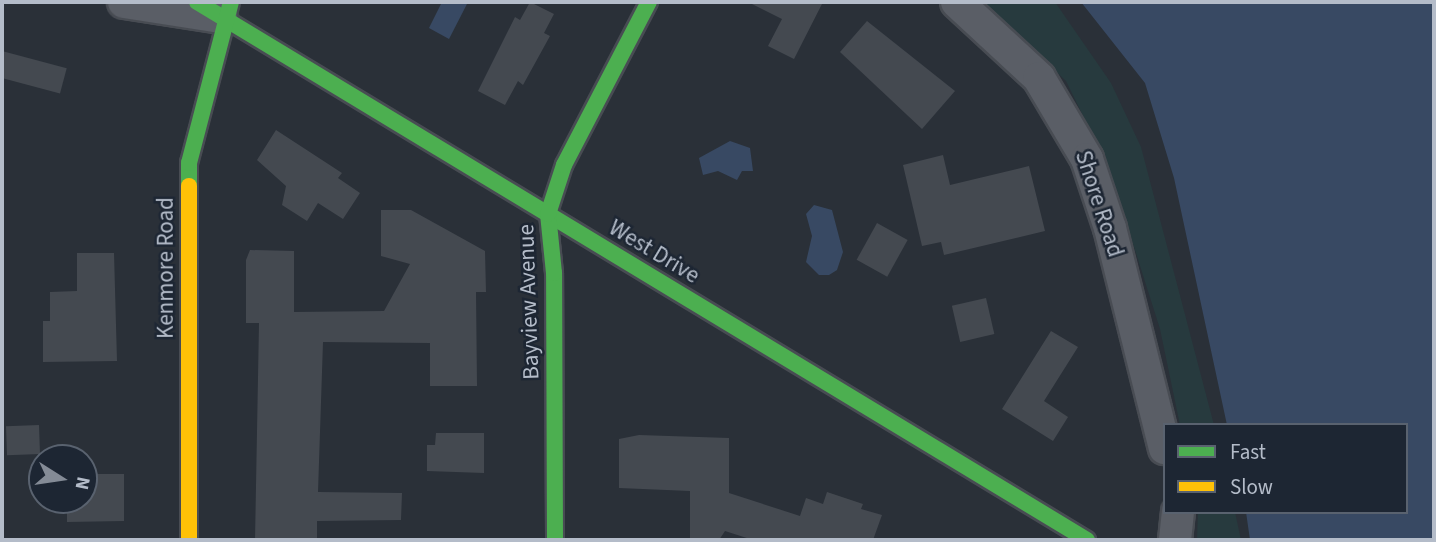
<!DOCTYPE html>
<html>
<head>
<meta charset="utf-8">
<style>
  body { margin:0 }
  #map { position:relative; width:1436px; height:542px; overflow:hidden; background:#2a3038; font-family:"Source Sans 3",sans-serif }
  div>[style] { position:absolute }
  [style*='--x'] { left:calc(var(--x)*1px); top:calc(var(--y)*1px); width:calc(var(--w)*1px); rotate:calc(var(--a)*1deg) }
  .green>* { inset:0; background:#273a3e }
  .water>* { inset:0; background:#384963 }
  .building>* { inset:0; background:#444950; transform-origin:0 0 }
  .roads { filter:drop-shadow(2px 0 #484c53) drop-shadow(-2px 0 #484c53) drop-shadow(0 2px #484c53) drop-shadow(0 -2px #484c53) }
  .street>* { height:32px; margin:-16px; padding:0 16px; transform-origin:16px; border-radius:16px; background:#5a5e66 }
  .fast>* { height:16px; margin:-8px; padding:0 8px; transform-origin:8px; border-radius:8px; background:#4caf50 }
  .slow>* { height:16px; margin:-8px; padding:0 8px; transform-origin:8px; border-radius:8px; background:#ffc107 }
  span { translate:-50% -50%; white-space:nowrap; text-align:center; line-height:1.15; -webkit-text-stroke:5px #1d2633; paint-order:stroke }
  .street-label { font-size:23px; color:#b4bcc9 }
  .frame { position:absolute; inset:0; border:4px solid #b4bcc9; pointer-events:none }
  .legend { position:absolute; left:1163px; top:423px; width:245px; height:91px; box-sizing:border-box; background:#1d2633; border:2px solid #59626f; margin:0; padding:9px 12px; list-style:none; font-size:21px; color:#b4bcc9 }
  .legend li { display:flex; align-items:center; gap:14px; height:35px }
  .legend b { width:35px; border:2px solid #59626f }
  .north { position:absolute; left:28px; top:444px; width:70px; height:70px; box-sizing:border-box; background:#1d2633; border:2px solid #59626f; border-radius:50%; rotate:102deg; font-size:19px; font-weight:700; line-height:28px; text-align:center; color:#b4bcc9 }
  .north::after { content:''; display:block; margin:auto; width:24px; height:32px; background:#848b96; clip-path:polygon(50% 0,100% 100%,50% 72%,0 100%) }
</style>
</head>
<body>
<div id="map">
  <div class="green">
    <div style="clip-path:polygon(983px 2px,1055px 2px,1111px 83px,1141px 147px,1214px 425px,1180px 425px,1160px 329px,1110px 171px,1066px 81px)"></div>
    <div style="clip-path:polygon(1198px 512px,1235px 512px,1241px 540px,1197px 540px)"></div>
  </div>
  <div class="water">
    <div style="clip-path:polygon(442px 2px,468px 2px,449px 39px,429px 28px)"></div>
    <div style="clip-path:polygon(1081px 2px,1434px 2px,1434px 540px,1250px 540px,1246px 512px,1406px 512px,1406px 425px,1227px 425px,1174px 178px,1145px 83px)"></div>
    <div style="clip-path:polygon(730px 141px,750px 148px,753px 171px,742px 171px,737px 180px,718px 171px,703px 175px,699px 158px)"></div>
    <div style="clip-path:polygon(814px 205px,832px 210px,843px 252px,837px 270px,829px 275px,819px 275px,806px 262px,812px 236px,806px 214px)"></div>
  </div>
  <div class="building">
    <div style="clip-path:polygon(530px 2px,554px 14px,544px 33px,550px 36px,523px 85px,518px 81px,505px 105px,478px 91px,515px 17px,520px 20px)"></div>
    <div style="clip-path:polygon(748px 2px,823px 2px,794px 59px,768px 46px,782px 19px)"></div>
    <div style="clip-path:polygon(867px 21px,955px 91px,922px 129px,840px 52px)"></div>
    <div style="left:2px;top:51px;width:67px;height:26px;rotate:15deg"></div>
    <div style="clip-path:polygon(276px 130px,342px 173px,338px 178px,360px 193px,343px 219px,318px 203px,307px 221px,282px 205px,286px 186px,257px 160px)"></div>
    <div style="clip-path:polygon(943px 155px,950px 185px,1029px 166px,1045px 231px,944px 255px,941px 242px,922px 246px,903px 165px)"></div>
    <div style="clip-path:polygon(381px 210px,411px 210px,485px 251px,486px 292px,476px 292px,477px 386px,430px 386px,430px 343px,323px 342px,318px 492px,402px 493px,401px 520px,317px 521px,317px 540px,255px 540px,259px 323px,246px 323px,246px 260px,250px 250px,294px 251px,294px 312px,384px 311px,410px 264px,381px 256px)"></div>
    <div style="left:877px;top:223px;width:35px;height:42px;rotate:29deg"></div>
    <div style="clip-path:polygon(77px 253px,114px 253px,117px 361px,43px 362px,43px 321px,50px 321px,50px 292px,77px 291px)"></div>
    <div style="left:986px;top:298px;width:37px;height:35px;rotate:77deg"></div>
    <div style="clip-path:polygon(1051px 331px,1078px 347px,1044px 401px,1068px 417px,1053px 441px,1002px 409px)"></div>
    <div style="left:39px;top:425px;width:29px;height:33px;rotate:88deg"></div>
    <div style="clip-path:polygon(436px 433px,484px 433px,484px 473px,427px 471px,427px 445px,435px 445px)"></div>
    <div style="clip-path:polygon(639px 435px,729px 438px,729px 493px,800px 516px,806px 498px,823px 504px,827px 492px,863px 504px,861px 509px,882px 515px,873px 540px,753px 540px,725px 531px,719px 540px,690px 540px,690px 491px,619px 488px,619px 439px)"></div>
    <div style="clip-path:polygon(84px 474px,124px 474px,124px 521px,67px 522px,67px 500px,84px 500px)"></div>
  </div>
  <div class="roads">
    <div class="street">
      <div style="--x:124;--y:2;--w:98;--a:8.8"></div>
      <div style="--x:957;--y:2;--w:112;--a:42.8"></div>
      <div style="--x:1039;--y:78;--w:94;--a:59.3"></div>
      <div style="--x:1087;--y:159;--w:73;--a:71.6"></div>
      <div style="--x:1110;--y:228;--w:227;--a:76"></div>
      <div style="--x:1175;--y:540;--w:28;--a:-84"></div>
    </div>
    <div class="fast">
      <div style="--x:197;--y:2;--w:1040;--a:31.15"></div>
      <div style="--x:189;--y:186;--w:23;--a:-90"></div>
      <div style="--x:189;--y:163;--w:166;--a:-75.4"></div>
      <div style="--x:555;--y:540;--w:267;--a:-90.2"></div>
      <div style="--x:554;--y:273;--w:59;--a:-95.8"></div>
      <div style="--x:548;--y:214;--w:52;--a:-71.9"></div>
      <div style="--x:564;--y:165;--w:184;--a:-62.5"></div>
    </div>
    <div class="slow">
      <div style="--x:189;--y:186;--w:354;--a:90"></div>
    </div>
  </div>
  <div class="street-label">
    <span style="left:1099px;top:204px;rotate:72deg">Shore Road</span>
    <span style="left:654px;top:252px;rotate:31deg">West Drive</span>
    <span style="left:166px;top:268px;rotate:-90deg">Kenmore Road</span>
    <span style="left:529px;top:302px;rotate:-92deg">Bayview Avenue</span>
  </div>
  <div class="frame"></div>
  <ul class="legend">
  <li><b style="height:9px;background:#4caf50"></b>Fast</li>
  <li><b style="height:9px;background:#ffc107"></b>Slow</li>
  </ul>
  <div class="north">N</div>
</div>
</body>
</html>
